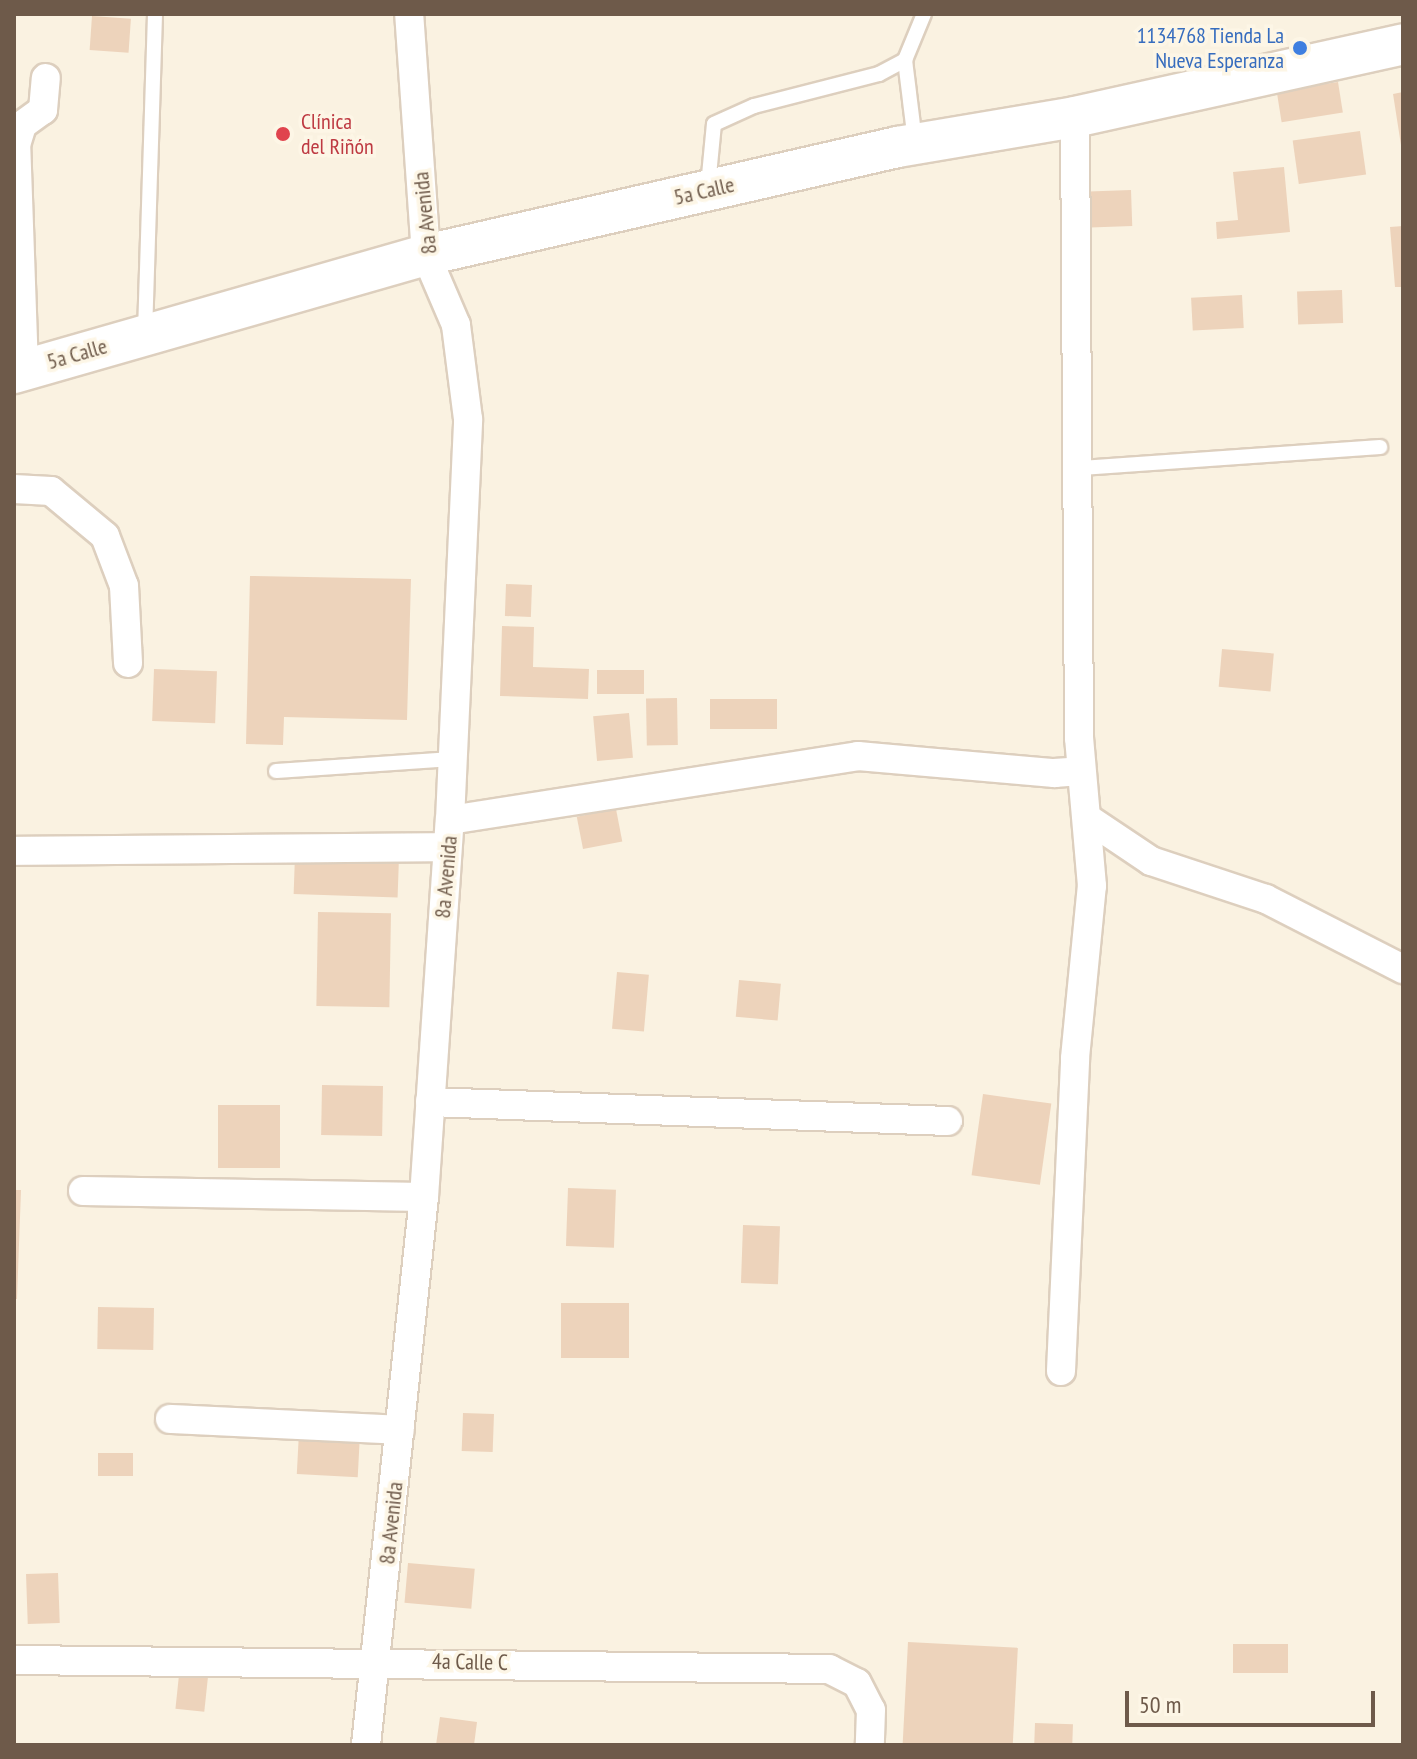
<!DOCTYPE html>
<html>
<head>
<meta charset="utf-8">
<style>
  body { margin:0 }
  #map { position:relative; width:1417px; height:1759px; overflow:hidden; background:#faf2e1; font-family:"PT Sans Narrow",sans-serif }
  div>[style] { position:absolute }
  [style*='--x'] { left:calc(var(--x)*1px); top:calc(var(--y)*1px); width:calc(var(--w)*1px); rotate:calc(var(--a)*1deg) }
  .building>* { inset:0; background:#edd3bb; transform-origin:0 0 }
  .roads { filter:drop-shadow(2px 0 #ddcfbe) drop-shadow(-2px 0 #ddcfbe) drop-shadow(0 2px #ddcfbe) drop-shadow(0 -2px #ddcfbe) }
  .lane>* { height:14px; margin:-7px; padding:0 7px; transform-origin:7px; border-radius:7px; background:#fff }
  .street>* { height:28px; margin:-14px; padding:0 14px; transform-origin:14px; border-radius:14px; background:#fff }
  .secondary>* { height:40px; margin:-20px; padding:0 20px; transform-origin:20px; border-radius:20px; background:#fff }
  .dots>* { width:22px; height:22px; translate:-50% -50%; box-sizing:border-box; border:4px solid #fdf6e6; border-radius:50% }
  span { translate:-50% -50%; white-space:nowrap; text-align:center; line-height:1.15; -webkit-text-stroke:7px #fdf6e6; paint-order:stroke }
  .shop-label { font-size:22px; color:#366cbe }
  .right { translate:-100% -50%; text-align:right }
  .health-label { font-size:22px; color:#be3a42 }
  .left { translate:0 -50%; text-align:left }
  .street-label { font-size:22px; color:#6e5a4a }
  .frame { position:absolute; inset:0; border:16px solid #6e5a4a; pointer-events:none }
  .scale { position:absolute; left:1125px; top:1691px; width:250px; height:36px; box-sizing:border-box; border:4px solid #6e5a4a; border-top:0; padding-left:10px; font-size:24px; line-height:28px; white-space:nowrap; color:#6e5a4a; -webkit-text-stroke:6px #fdf6e6; paint-order:stroke }
</style>
</head>
<body>
<div id="map">
  <div class="building">
    <div style="left:92px;top:16px;width:39px;height:34px;rotate:4deg"></div>
    <div style="left:1338px;top:82px;width:31px;height:62px;rotate:81deg"></div>
    <div style="clip-path:polygon(1403px 92px,1403px 145px,1401px 145px,1393px 94px)"></div>
    <div style="left:1360px;top:131px;width:44px;height:68px;rotate:82deg"></div>
    <div style="clip-path:polygon(1284px 167px,1290px 232px,1217px 239px,1216px 222px,1238px 220px,1233px 172px)"></div>
    <div style="left:1131px;top:190px;width:36px;height:49px;rotate:88deg"></div>
    <div style="clip-path:polygon(1403px 226px,1403px 287px,1395px 287px,1390px 227px)"></div>
    <div style="left:1342px;top:290px;width:33px;height:45px;rotate:88deg"></div>
    <div style="left:1242px;top:295px;width:33px;height:51px;rotate:87deg"></div>
    <div style="clip-path:polygon(250px 576px,411px 579px,407px 720px,284px 717px,283px 745px,246px 744px)"></div>
    <div style="left:506px;top:584px;width:26px;height:32px;rotate:2deg"></div>
    <div style="clip-path:polygon(502px 626px,534px 627px,533px 667px,589px 669px,588px 699px,500px 696px)"></div>
    <div style="left:1222px;top:649px;width:52px;height:38px;rotate:5deg"></div>
    <div style="left:154px;top:669px;width:63px;height:52px;rotate:2deg"></div>
    <div style="left:597px;top:670px;width:47px;height:24px"></div>
    <div style="left:677px;top:698px;width:47px;height:31px;rotate:89deg"></div>
    <div style="left:777px;top:699px;width:30px;height:67px;rotate:90deg"></div>
    <div style="left:629px;top:713px;width:45px;height:36px;rotate:85deg"></div>
    <div style="left:616px;top:809px;width:33px;height:40px;rotate:79deg"></div>
    <div style="left:295px;top:855px;width:104px;height:39px;rotate:2deg"></div>
    <div style="left:318px;top:912px;width:73px;height:94px;rotate:1deg"></div>
    <div style="left:617px;top:972px;width:32px;height:57px;rotate:5deg"></div>
    <div style="left:739px;top:980px;width:42px;height:37px;rotate:5deg"></div>
    <div style="left:322px;top:1085px;width:61px;height:50px;rotate:1deg"></div>
    <div style="left:983px;top:1094px;width:69px;height:82px;rotate:8deg"></div>
    <div style="left:218px;top:1105px;width:62px;height:63px"></div>
    <div style="left:568px;top:1188px;width:48px;height:58px;rotate:2deg"></div>
    <div style="clip-path:polygon(14px 1190px,21px 1190px,17px 1299px,14px 1299px)"></div>
    <div style="left:743px;top:1225px;width:37px;height:58px;rotate:2deg"></div>
    <div style="left:561px;top:1303px;width:68px;height:55px"></div>
    <div style="left:98px;top:1307px;width:56px;height:42px;rotate:1deg"></div>
    <div style="left:463px;top:1413px;width:31px;height:38px;rotate:2deg"></div>
    <div style="left:299px;top:1432px;width:61px;height:42px;rotate:3deg"></div>
    <div style="left:98px;top:1453px;width:35px;height:23px"></div>
    <div style="left:408px;top:1563px;width:67px;height:40px;rotate:5deg"></div>
    <div style="left:58px;top:1573px;width:50px;height:32px;rotate:88deg"></div>
    <div style="left:908px;top:1642px;width:110px;height:103px;rotate:3deg"></div>
    <div style="left:1233px;top:1644px;width:55px;height:29px"></div>
    <div style="left:179px;top:1675px;width:29px;height:34px;rotate:6deg"></div>
    <div style="clip-path:polygon(440px 1717px,477px 1722px,474px 1745px,436px 1745px)"></div>
    <div style="left:1035px;top:1723px;width:38px;height:22px;rotate:2deg"></div>
  </div>
  <div class="roads">
    <div class="lane">
      <div style="--x:905;--y:60;--w:82;--a:83"></div>
      <div style="--x:708;--y:186;--w:62;--a:-84.5"></div>
      <div style="--x:714;--y:124;--w:44;--a:-24.2"></div>
      <div style="--x:754;--y:106;--w:129;--a:-14.4"></div>
      <div style="--x:879;--y:74;--w:30;--a:-28"></div>
      <div style="--x:905;--y:60;--w:50;--a:-67.6"></div>
      <div style="--x:145;--y:333;--w:319;--a:-88.2"></div>
      <div style="--x:1081;--y:468;--w:300;--a:-4"></div>
      <div style="--x:276;--y:771;--w:177;--a:-3.9"></div>
    </div>
    <div class="street">
      <div style="--x:24;--y:369;--w:224;--a:-92"></div>
      <div style="--x:16;--y:145;--w:21;--a:-73"></div>
      <div style="--x:22;--y:125;--w:26;--a:-36"></div>
      <div style="--x:43;--y:110;--w:32;--a:-85"></div>
      <div style="--x:14;--y:489;--w:37;--a:3"></div>
      <div style="--x:51;--y:491;--w:70;--a:39.8"></div>
      <div style="--x:105;--y:536;--w:53;--a:69.2"></div>
      <div style="--x:124;--y:586;--w:77;--a:87"></div>
      <div style="--x:1087;--y:818;--w:77;--a:33.9"></div>
      <div style="--x:1151;--y:861;--w:121;--a:18.3"></div>
      <div style="--x:1266;--y:899;--w:154;--a:27.1"></div>
      <div style="--x:450;--y:820;--w:413;--a:-8.9"></div>
      <div style="--x:858;--y:756;--w:197;--a:5"></div>
      <div style="--x:1054;--y:773;--w:27;--a:-4"></div>
      <div style="--x:14;--y:851;--w:433;--a:-0.5"></div>
      <div style="--x:430;--y:1102;--w:518;--a:2.1"></div>
      <div style="--x:83;--y:1191;--w:341;--a:1"></div>
      <div style="--x:1061;--y:1371;--w:313;--a:-87.4"></div>
      <div style="--x:1075;--y:1058;--w:173;--a:-84.4"></div>
      <div style="--x:1092;--y:886;--w:149;--a:-95"></div>
      <div style="--x:1079;--y:738;--w:621;--a:-90.37"></div>
      <div style="--x:170;--y:1419;--w:230;--a:2.7"></div>
      <div style="--x:14;--y:1660;--w:815;--a:0.63"></div>
      <div style="--x:829;--y:1669;--w:31;--a:27"></div>
      <div style="--x:857;--y:1683;--w:30;--a:63"></div>
      <div style="--x:871;--y:1710;--w:35;--a:92"></div>
      <div style="--x:366;--y:1745;--w:551;--a:-83.96"></div>
      <div style="--x:424;--y:1197;--w:378;--a:-86.1"></div>
      <div style="--x:450;--y:820;--w:401;--a:-87.4"></div>
      <div style="--x:468;--y:419;--w:95;--a:-97.3"></div>
      <div style="--x:456;--y:325;--w:76;--a:-113.2"></div>
      <div style="--x:426;--y:255;--w:242;--a:-94"></div>
    </div>
    <div class="secondary">
      <div style="--x:14;--y:373;--w:429;--a:-16"></div>
      <div style="--x:426;--y:255;--w:484;--a:-12.9"></div>
      <div style="--x:898;--y:147;--w:180;--a:-9.6"></div>
      <div style="--x:1075;--y:117;--w:336;--a:-12.5"></div>
    </div>
  </div>
  <div class="dots">
    <div style="left:1300px;top:48px;background:#3f7fe0"></div>
    <div style="left:283px;top:134px;background:#e0444e"></div>
  </div>
  <div class="shop-label">
    <span class="right" style="left:1284px;top:48px">1134768 Tienda La<br>Nueva Esperanza</span>
  </div>
  <div class="health-label">
    <span class="left" style="left:301px;top:134px">Clínica<br>del Riñón</span>
  </div>
  <div class="street-label">
    <span style="left:704px;top:191px;rotate:-13deg">5a Calle</span>
    <span style="left:425px;top:213px;rotate:-96deg">8a Avenida</span>
    <span style="left:77px;top:354px;rotate:-16deg">5a Calle</span>
    <span style="left:446px;top:877px;rotate:-85deg">8a Avenida</span>
    <span style="left:391px;top:1523px;rotate:-84deg">8a Avenida</span>
    <span style="left:470px;top:1662px;rotate:1deg">4a Calle C</span>
  </div>
  <div class="frame"></div>
  <div class="scale">50 m</div>
</div>
</body>
</html>
